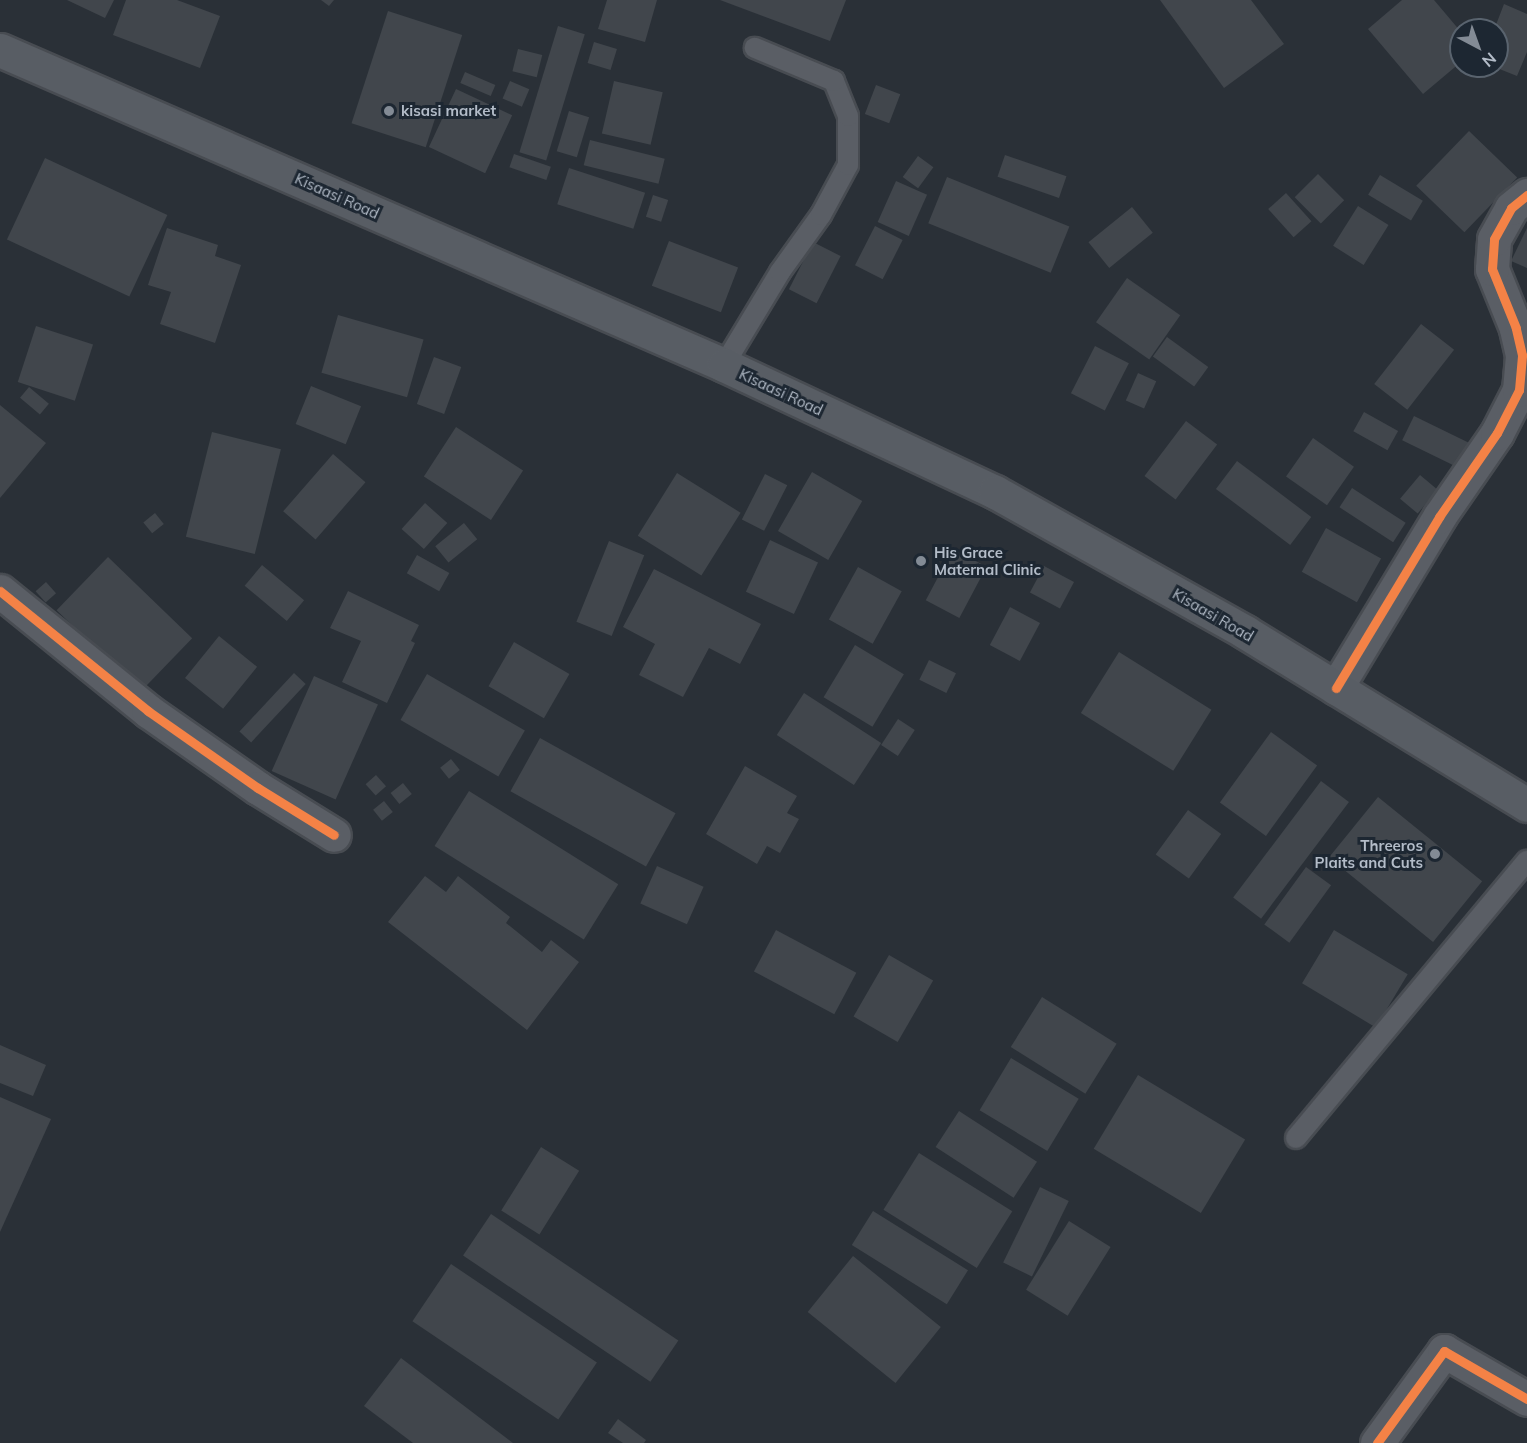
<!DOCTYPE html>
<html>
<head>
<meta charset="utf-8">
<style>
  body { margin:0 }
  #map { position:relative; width:1527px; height:1443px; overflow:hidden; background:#2a3037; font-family:Mulish,sans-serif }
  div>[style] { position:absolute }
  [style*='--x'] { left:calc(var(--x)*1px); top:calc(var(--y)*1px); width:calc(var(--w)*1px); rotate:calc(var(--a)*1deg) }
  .building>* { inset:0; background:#41464c; transform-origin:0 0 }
  .roads { filter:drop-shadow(2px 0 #484c52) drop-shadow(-2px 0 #484c52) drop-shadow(0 2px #484c52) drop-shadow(0 -2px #484c52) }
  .service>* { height:20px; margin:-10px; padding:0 10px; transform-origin:10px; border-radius:10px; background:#5a5e65 }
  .minor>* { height:33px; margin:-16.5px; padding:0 16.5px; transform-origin:16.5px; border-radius:16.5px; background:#5a5e65 }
  .secondary>* { height:33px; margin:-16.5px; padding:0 16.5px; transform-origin:16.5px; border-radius:16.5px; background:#585d64 }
  .cycleway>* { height:9px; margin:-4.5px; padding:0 4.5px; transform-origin:4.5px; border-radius:4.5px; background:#f48246 }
  .dots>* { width:16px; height:16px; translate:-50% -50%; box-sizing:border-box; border:3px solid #1d2732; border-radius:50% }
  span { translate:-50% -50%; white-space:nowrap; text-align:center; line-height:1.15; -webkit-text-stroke:6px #1d2732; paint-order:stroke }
  .poi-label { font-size:15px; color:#b3bcc8; font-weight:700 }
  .left { translate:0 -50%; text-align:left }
  .right { translate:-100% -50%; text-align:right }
  .street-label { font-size:15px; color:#b3bcc8 }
  .north { position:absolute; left:1449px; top:18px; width:60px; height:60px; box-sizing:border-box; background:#1d2732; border:2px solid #59636e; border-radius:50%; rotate:139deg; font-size:16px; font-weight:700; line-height:24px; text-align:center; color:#b3bcc8 }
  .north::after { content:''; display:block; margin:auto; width:21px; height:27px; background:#838b95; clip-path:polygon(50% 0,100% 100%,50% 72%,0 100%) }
</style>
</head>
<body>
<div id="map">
  <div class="building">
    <div style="clip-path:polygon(67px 0,114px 0,105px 18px)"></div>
    <div style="clip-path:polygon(126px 0,177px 0,220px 16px,200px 68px,113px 35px)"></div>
    <div style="clip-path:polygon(321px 0,334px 0,329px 6px)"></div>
    <div style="clip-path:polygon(607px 0,657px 0,645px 42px,598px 29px)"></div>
    <div style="clip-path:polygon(720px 0,846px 0,830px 41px)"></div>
    <div style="clip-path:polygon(1160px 0,1251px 0,1284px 44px,1224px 88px)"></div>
    <div style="clip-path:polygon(1402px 0,1434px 0,1461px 32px,1461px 62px,1423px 94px,1368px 29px)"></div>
    <div style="clip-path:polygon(1504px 4px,1527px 14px,1527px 52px,1517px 76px,1492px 66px,1497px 66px,1497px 30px,1494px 30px)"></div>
    <div style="left:388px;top:11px;width:78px;height:118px;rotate:18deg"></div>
    <div style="left:558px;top:26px;width:28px;height:132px;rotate:17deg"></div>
    <div style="left:594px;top:42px;width:24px;height:22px;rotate:17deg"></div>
    <div style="left:518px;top:49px;width:25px;height:23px;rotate:14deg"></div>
    <div style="left:465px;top:72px;width:33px;height:12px;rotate:23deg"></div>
    <div style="left:510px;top:81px;width:21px;height:19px;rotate:23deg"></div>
    <div style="left:614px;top:81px;width:50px;height:54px;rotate:13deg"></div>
    <div style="left:876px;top:85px;width:26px;height:31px;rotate:21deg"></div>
    <div style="left:456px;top:89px;width:62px;height:64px;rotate:25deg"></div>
    <div style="left:569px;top:111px;width:21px;height:42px;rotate:17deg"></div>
    <div style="left:1469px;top:131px;width:67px;height:76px;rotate:44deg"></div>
    <div style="left:590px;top:140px;width:77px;height:26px;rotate:14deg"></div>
    <div style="left:514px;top:154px;width:39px;height:14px;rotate:19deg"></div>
    <div style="left:1005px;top:155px;width:65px;height:23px;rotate:19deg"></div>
    <div style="left:918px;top:156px;width:19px;height:26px;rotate:36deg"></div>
    <div style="left:45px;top:158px;width:135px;height:90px;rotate:25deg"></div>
    <div style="left:569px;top:168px;width:80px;height:38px;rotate:18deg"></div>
    <div style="left:1318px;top:174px;width:37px;height:33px;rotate:45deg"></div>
    <div style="left:1380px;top:175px;width:50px;height:23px;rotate:31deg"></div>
    <div style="left:947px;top:177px;width:132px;height:50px;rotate:22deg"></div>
    <div style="left:896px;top:181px;width:34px;height:45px;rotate:24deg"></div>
    <div style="left:1286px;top:193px;width:38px;height:24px;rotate:48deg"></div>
    <div style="left:653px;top:195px;width:16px;height:23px;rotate:18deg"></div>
    <div style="left:1358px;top:206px;width:36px;height:47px;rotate:32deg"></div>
    <div style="left:1132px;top:207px;width:33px;height:56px;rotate:51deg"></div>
    <div style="left:875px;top:226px;width:31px;height:44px;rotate:27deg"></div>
    <div style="clip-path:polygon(167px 228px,218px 245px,215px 256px,241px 265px,215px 343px,160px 324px,171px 292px,148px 285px)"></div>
    <div style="clip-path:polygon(1527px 228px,1527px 268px,1511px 261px)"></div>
    <div style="left:669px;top:241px;width:74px;height:48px;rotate:21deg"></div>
    <div style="left:813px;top:242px;width:31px;height:53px;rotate:27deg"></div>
    <div style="left:1127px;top:278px;width:65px;height:54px;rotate:35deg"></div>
    <div style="left:338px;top:315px;width:89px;height:60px;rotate:16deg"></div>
    <div style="left:1421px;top:324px;width:42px;height:76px;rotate:38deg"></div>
    <div style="left:36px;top:326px;width:60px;height:59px;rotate:18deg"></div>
    <div style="left:1167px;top:337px;width:51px;height:24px;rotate:36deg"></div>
    <div style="left:1095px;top:346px;width:38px;height:53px;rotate:27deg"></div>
    <div style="left:434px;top:357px;width:29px;height:50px;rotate:20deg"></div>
    <div style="left:1138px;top:373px;width:20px;height:30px;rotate:24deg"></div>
    <div style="left:311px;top:386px;width:54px;height:41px;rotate:22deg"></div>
    <div style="left:29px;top:387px;width:26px;height:14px;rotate:40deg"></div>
    <div style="clip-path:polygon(0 405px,46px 443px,0 498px)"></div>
    <div style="left:1364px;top:412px;width:39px;height:22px;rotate:29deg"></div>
    <div style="left:1414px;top:416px;width:61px;height:27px;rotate:26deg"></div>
    <div style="left:1186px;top:421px;width:39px;height:69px;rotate:37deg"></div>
    <div style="left:456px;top:427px;width:80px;height:59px;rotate:33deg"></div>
    <div style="left:212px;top:432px;width:71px;height:108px;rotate:14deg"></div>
    <div style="left:1313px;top:438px;width:50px;height:47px;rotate:35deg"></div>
    <div style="left:333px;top:454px;width:43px;height:76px;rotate:41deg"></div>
    <div style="left:1237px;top:461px;width:93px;height:35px;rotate:37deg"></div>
    <div style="left:812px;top:472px;width:58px;height:68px;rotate:30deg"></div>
    <div style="left:677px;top:473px;width:75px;height:74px;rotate:32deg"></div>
    <div style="left:765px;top:474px;width:25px;height:51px;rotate:27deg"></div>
    <div style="left:1420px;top:475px;width:23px;height:31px;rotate:40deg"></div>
    <div style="left:1352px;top:488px;width:64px;height:23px;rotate:33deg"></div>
    <div style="left:425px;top:503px;width:30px;height:35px;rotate:42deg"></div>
    <div style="left:155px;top:513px;width:14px;height:15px;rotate:51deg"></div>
    <div style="left:464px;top:523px;width:21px;height:37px;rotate:51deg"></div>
    <div style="left:1326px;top:528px;width:63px;height:50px;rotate:29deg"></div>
    <div style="left:770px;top:540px;width:53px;height:57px;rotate:25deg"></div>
    <div style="left:609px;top:541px;width:38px;height:87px;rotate:22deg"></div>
    <div style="left:953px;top:549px;width:38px;height:58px;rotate:28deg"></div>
    <div style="left:417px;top:555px;width:37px;height:21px;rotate:29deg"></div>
    <div style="left:108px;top:557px;width:117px;height:74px;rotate:44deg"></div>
    <div style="left:262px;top:565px;width:55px;height:27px;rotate:40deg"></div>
    <div style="left:1044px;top:566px;width:34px;height:30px;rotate:28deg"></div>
    <div style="left:858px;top:567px;width:50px;height:60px;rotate:29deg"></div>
    <div style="clip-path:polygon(654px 569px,761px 624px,740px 664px,709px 648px,683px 697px,639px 675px,655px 644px,623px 627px)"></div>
    <div style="left:46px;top:582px;width:15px;height:14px;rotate:48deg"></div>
    <div style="clip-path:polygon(348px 591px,419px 625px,411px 641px,415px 643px,387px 703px,342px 682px,361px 641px,330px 628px)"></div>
    <div style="left:1010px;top:607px;width:34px;height:43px;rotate:28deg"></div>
    <div style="left:219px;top:636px;width:49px;height:54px;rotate:39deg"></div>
    <div style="left:514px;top:642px;width:64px;height:51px;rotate:30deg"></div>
    <div style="left:855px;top:645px;width:57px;height:61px;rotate:31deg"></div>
    <div style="left:1119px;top:652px;width:109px;height:72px;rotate:32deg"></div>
    <div style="left:929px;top:660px;width:30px;height:22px;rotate:26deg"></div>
    <div style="left:294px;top:673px;width:16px;height:80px;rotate:43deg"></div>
    <div style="left:427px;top:674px;width:113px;height:53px;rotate:30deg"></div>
    <div style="left:314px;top:676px;width:70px;height:104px;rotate:24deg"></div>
    <div style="left:804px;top:693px;width:92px;height:50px;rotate:33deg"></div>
    <div style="left:898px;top:719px;width:20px;height:31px;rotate:33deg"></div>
    <div style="left:1271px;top:732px;width:57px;height:87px;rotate:36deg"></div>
    <div style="left:540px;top:738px;width:155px;height:61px;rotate:29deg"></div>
    <div style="left:451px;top:759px;width:14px;height:14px;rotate:51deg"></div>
    <div style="clip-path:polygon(745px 766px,797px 796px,787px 813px,799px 819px,780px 853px,767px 846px,757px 864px,706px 834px)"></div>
    <div style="left:376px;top:775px;width:15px;height:14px;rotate:48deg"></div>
    <div style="left:1321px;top:781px;width:35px;height:146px;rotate:37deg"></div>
    <div style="left:403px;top:783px;width:14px;height:16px;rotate:51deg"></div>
    <div style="left:469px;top:791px;width:176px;height:65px;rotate:32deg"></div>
    <div style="left:1378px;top:797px;width:134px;height:78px;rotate:39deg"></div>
    <div style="left:384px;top:801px;width:14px;height:14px;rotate:51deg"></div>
    <div style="left:1188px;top:810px;width:41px;height:55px;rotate:36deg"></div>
    <div style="left:657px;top:866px;width:51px;height:41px;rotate:24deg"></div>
    <div style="left:1306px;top:867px;width:31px;height:71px;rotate:36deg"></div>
    <div style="clip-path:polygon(425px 876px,446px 892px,458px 876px,510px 917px,506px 923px,542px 952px,551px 940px,579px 962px,527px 1030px,388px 922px)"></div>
    <div style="left:776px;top:930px;width:91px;height:47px;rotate:28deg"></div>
    <div style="left:1334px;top:930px;width:86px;height:62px;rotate:31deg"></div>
    <div style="left:889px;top:955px;width:51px;height:71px;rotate:30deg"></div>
    <div style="left:1042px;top:997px;width:88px;height:59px;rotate:32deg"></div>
    <div style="clip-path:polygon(0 1045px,46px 1065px,33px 1096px,0 1083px)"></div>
    <div style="left:1011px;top:1058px;width:79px;height:61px;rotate:31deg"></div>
    <div style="left:1138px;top:1075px;width:125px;height:86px;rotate:31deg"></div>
    <div style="clip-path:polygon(0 1097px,51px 1119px,0 1232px)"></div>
    <div style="left:959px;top:1111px;width:93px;height:43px;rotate:33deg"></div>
    <div style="left:541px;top:1147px;width:45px;height:75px;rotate:32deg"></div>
    <div style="left:919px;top:1153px;width:110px;height:67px;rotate:32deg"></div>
    <div style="left:1040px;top:1187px;width:32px;height:84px;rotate:26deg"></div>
    <div style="left:873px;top:1211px;width:112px;height:40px;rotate:32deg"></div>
    <div style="left:491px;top:1214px;width:226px;height:50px;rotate:34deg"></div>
    <div style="left:1069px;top:1221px;width:49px;height:81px;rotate:32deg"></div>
    <div style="left:853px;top:1256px;width:113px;height:72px;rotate:39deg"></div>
    <div style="left:451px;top:1264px;width:176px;height:69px;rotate:34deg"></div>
    <div style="clip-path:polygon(401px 1358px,513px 1443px,413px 1443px,364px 1406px)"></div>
    <div style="clip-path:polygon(618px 1419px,646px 1440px,644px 1443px,623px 1443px,608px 1433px)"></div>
  </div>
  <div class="roads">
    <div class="service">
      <div style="--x:724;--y:365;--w:109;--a:-58.9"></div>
      <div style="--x:780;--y:272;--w:70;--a:-54.3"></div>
      <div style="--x:821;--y:215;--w:57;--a:-61.6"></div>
      <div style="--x:848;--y:165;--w:49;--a:-90"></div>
      <div style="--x:848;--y:116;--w:38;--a:-112"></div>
      <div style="--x:834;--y:81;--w:86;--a:-157.3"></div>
      <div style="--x:1296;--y:1138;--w:361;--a:-50.2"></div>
    </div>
    <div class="minor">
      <div style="--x:0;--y:591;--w:191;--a:39"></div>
      <div style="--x:148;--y:711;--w:134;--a:35"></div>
      <div style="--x:258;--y:788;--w:89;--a:31.7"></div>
      <div style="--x:1336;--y:688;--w:200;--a:-58.9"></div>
      <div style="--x:1439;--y:517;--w:102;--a:-55.4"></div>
      <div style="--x:1497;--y:433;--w:48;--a:-62.9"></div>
      <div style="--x:1519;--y:390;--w:35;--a:-85"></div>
      <div style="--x:1522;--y:355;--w:28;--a:-103"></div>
      <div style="--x:1516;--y:328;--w:64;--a:-112.1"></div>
      <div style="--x:1492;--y:269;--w:30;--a:-86"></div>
      <div style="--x:1494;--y:239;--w:35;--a:-61"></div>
      <div style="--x:1511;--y:208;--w:21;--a:-39"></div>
      <div style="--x:1377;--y:1443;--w:114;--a:-53.9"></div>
      <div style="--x:1444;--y:1351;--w:96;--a:30"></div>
    </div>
    <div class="secondary">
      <div style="--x:0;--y:50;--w:790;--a:23.51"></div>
      <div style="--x:724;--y:365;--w:299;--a:25.1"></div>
      <div style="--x:995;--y:492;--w:287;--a:29.2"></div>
      <div style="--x:1245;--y:632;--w:331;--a:31.5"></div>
    </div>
  </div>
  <div class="cycleway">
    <div style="--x:0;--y:591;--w:191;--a:39"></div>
    <div style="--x:148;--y:711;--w:134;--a:35"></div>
    <div style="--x:258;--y:788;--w:89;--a:31.7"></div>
    <div style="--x:1336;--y:688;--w:200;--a:-58.9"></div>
    <div style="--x:1439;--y:517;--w:102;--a:-55.4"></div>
    <div style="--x:1497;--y:433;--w:48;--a:-62.9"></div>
    <div style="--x:1519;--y:390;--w:35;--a:-85"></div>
    <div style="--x:1522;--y:355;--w:28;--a:-103"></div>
    <div style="--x:1516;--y:328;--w:64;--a:-112.1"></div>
    <div style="--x:1492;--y:269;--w:30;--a:-86"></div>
    <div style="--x:1494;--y:239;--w:35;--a:-61"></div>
    <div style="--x:1511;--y:208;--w:21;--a:-39"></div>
    <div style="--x:1377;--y:1443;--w:114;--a:-53.9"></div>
    <div style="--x:1444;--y:1351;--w:96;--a:30"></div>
  </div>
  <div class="dots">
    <div style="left:389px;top:111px;background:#838b95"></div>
    <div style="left:921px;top:561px;background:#838b95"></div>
    <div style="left:1435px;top:854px;background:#838b95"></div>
  </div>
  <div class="poi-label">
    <span class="left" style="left:401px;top:111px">kisasi market</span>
    <span class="left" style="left:934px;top:561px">His Grace<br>Maternal Clinic</span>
    <span class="right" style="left:1423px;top:854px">Threeros<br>Plaits and Cuts</span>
  </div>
  <div class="street-label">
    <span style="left:337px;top:196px;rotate:24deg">Kisaasi Road</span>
    <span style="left:781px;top:392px;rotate:25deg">Kisaasi Road</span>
    <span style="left:1213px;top:615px;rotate:30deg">Kisaasi Road</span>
  </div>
  <div class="north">N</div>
</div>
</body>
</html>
